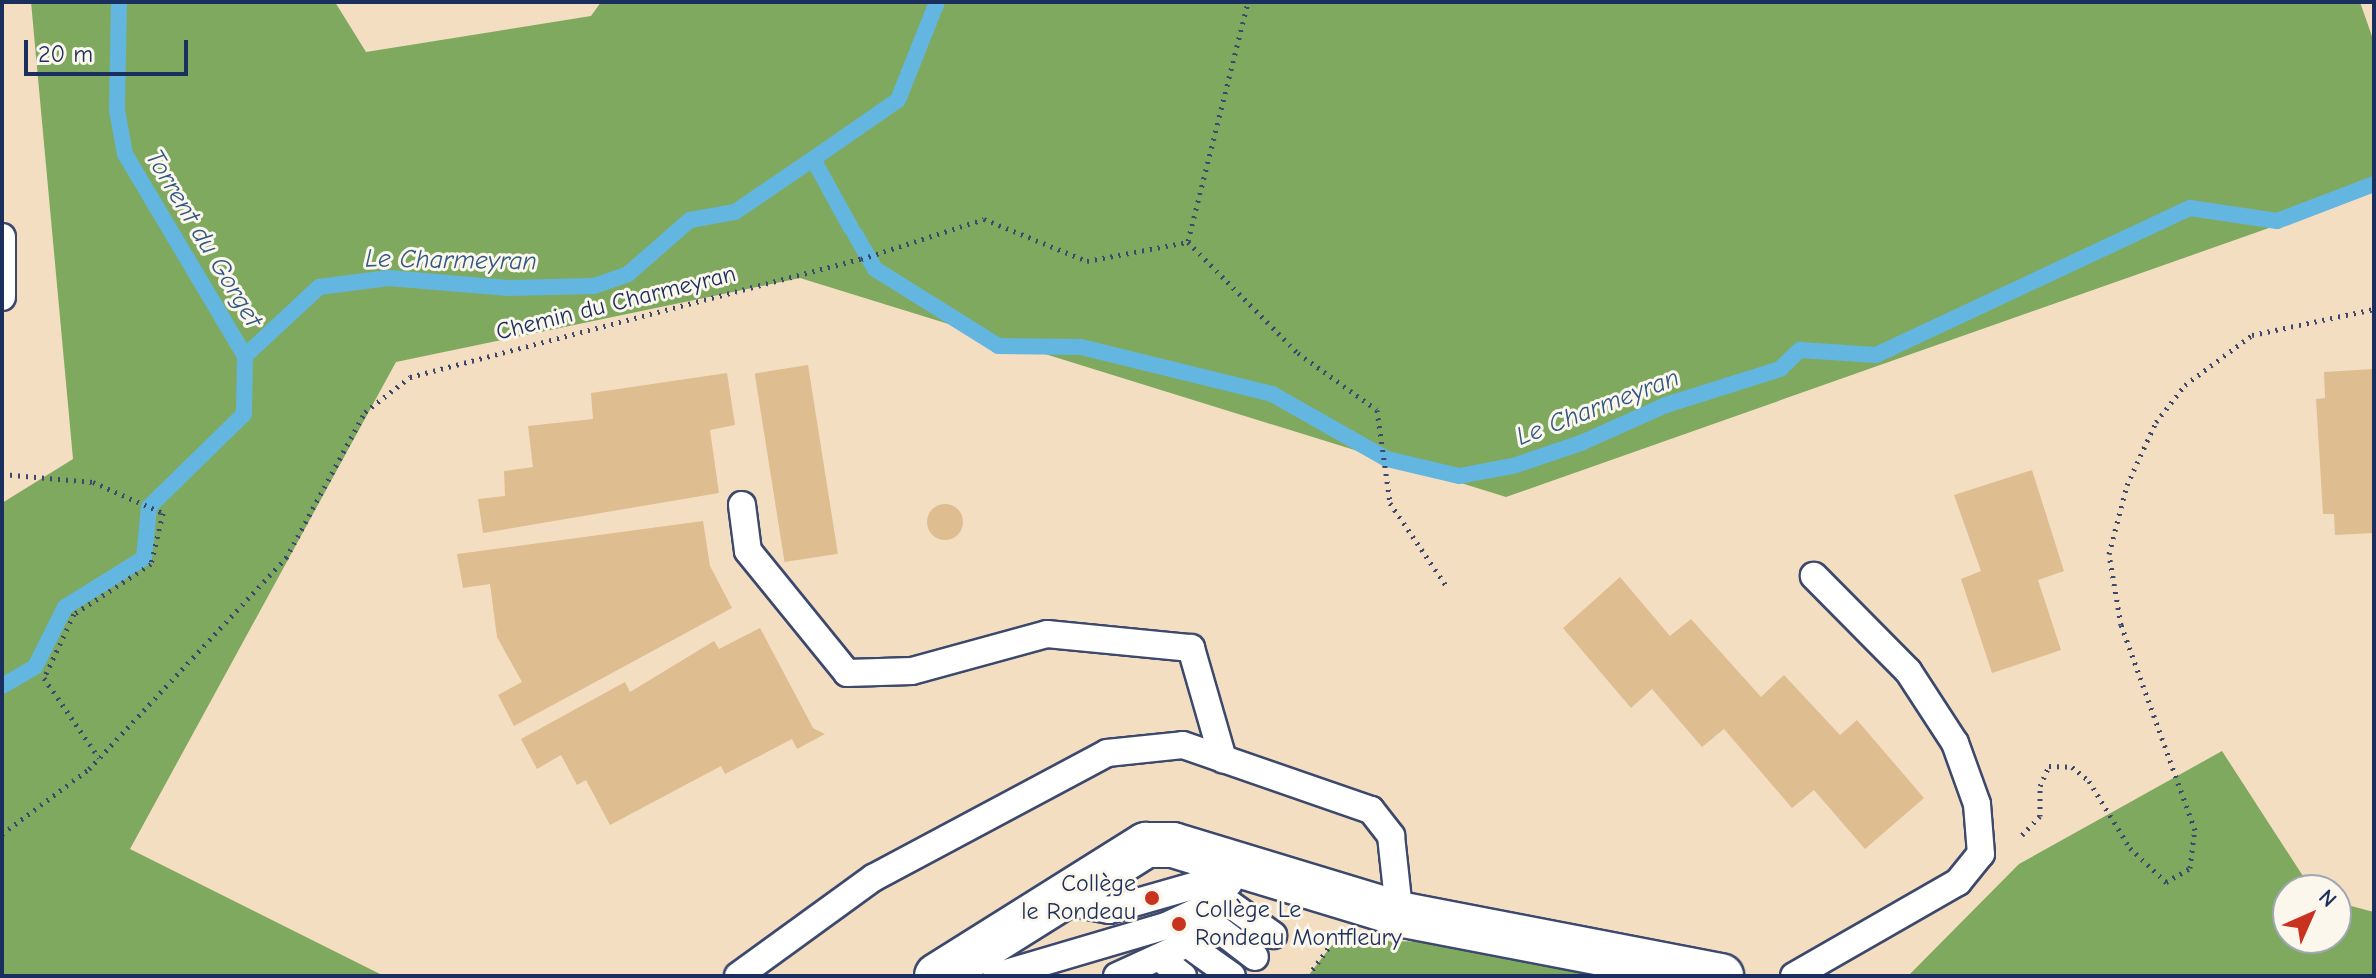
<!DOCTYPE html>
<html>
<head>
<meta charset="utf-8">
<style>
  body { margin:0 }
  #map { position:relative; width:2376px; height:978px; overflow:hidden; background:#f4dec2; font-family:"Comic Neue",sans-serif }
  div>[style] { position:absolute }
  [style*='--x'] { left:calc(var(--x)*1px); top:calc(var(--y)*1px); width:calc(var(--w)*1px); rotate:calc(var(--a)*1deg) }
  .forest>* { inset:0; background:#80a960 }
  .stream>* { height:16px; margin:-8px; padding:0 8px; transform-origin:8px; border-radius:8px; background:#63b6df }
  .building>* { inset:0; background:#debd90; transform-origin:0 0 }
  .round { border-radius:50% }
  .path>* { height:5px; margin-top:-2.5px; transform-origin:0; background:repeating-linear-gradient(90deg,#3c496d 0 2px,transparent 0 8px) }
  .roads { filter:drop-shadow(2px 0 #3c496d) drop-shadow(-2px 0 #3c496d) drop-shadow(0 2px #3c496d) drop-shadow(0 -2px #3c496d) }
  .lane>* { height:26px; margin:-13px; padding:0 13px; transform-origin:13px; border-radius:13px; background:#fff }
  .street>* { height:44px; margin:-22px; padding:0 22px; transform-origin:22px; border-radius:22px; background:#fff }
  .dots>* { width:22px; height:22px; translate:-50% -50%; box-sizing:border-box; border:4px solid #fbf7ec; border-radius:50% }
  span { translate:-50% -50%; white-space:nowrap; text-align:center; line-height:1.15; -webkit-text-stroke:6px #fbf7ec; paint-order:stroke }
  .street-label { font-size:24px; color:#1b2f5e }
  .poi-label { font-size:24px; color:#1b2f5e }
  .right { translate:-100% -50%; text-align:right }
  .left { translate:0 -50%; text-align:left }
  .water-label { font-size:26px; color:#315885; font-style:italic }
  .frame { position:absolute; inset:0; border:4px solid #1b2f5e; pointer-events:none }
  .north { position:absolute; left:2272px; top:874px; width:80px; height:80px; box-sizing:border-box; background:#fbf7ec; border:2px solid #a1a7b3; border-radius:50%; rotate:45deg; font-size:22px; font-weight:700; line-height:32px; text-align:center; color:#1b2f5e }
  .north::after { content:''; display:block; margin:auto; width:28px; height:36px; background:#c8321e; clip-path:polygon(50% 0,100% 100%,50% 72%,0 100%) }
  .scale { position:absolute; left:24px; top:40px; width:164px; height:36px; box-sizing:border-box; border:4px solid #1b2f5e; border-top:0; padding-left:10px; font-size:24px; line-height:28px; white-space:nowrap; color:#1b2f5e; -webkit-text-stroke:6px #fbf7ec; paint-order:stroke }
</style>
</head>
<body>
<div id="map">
  <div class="forest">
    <div style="clip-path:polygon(31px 2px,335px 2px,366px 52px,591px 16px,601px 2px,2360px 2px,2374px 42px,2374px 191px,1506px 497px,800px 278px,396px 362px,130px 849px,384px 976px,2px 976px,2px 503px,73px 459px)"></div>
    <div style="clip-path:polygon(2222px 751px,2312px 890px,2288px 890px,2288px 938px,2336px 938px,2336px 902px,2374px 912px,2374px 976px,1908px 976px,2019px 864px)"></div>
    <div style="clip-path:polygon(1335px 941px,1551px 942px,1616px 976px,1308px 976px)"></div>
  </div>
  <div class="stream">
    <div style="--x:119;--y:2;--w:108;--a:91.1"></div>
    <div style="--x:117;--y:110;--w:45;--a:79.7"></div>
    <div style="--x:125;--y:154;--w:235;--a:59.3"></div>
    <div style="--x:813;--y:159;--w:103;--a:-34.8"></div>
    <div style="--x:898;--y:100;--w:105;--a:-68.3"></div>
    <div style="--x:855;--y:234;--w:40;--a:60.3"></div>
    <div style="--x:875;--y:269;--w:145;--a:32"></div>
    <div style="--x:998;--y:346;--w:83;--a:0.7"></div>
    <div style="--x:1081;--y:347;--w:197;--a:13.8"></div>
    <div style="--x:1272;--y:394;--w:132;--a:29.5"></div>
    <div style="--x:1387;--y:459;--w:74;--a:13.3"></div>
    <div style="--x:1459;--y:476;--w:55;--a:-10.5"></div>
    <div style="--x:1513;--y:466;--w:72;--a:-18.7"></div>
    <div style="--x:1581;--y:443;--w:93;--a:-24.1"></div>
    <div style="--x:1666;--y:405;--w:120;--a:-17.5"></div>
    <div style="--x:1780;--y:369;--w:28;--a:-44"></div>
    <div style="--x:1800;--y:350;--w:76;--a:3.8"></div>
    <div style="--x:1876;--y:355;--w:347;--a:-25.1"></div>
    <div style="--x:2190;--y:208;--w:88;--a:8.5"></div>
    <div style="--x:2277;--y:221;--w:104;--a:-20.9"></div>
    <div style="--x:2;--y:686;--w:38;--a:-30"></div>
    <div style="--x:35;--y:667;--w:67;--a:-63.4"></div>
    <div style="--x:65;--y:607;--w:93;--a:-31.8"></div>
    <div style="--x:144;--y:558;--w:51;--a:-84.4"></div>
    <div style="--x:149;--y:507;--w:133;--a:-44.4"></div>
    <div style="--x:244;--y:414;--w:58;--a:-89"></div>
    <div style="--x:245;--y:356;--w:101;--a:-43"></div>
    <div style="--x:319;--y:287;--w:70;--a:-7.4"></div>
    <div style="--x:388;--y:278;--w:121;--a:4.7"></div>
    <div style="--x:509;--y:288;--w:85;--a:-1.3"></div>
    <div style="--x:594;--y:286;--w:36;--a:-19"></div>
    <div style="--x:628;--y:274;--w:82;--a:-41.1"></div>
    <div style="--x:690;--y:220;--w:46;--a:-10.1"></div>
    <div style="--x:735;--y:212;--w:94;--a:-34.2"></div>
    <div style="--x:813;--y:159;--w:79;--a:61.2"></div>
  </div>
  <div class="building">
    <div style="left:808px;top:365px;width:191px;height:54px;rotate:81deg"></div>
    <div style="clip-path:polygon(2374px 369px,2374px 533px,2335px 535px,2334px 514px,2323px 514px,2316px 399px,2325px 398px,2324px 372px)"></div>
    <div style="clip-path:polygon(727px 373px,735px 425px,710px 430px,719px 493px,483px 533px,478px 499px,505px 496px,504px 471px,533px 467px,528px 426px,593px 419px,591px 393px)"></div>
    <div style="clip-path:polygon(2032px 470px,2064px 571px,2038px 580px,2061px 650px,1992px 673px,1961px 579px,1981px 571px,1954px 495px)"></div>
    <div class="round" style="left:927px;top:504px;width:36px;height:36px"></div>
    <div style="clip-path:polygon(703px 521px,710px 566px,732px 608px,514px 726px,498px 695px,522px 682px,497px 637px,490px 584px,463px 588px,457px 554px)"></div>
    <div style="clip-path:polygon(1620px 577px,1670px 636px,1691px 619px,1761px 697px,1784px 675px,1840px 735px,1857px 720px,1924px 798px,1865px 849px,1814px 790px,1792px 808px,1724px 729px,1702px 747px,1652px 689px,1631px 708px,1563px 628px)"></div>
    <div style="clip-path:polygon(760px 628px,813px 728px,825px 734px,797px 749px,792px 739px,725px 774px,721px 766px,610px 825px,586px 780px,577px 785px,561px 755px,537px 769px,521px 739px,625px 682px,630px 692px,714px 641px,719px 649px)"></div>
  </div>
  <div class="path">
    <div style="--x:1188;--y:241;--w:246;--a:-75.9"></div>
    <div style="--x:1188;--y:242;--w:156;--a:45.3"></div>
    <div style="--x:1298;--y:353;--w:97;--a:35.8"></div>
    <div style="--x:1377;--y:410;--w:94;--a:82"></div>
    <div style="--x:1390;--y:503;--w:102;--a:55.8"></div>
    <div style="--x:2;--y:474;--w:91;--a:5"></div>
    <div style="--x:93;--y:482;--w:77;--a:23.9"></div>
    <div style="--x:163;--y:513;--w:52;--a:103.2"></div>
    <div style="--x:151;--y:564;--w:92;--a:147"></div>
    <div style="--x:74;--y:614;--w:71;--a:115.1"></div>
    <div style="--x:44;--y:678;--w:97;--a:55.5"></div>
    <div style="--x:2;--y:834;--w:109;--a:-36.8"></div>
    <div style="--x:89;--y:769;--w:289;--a:-47"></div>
    <div style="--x:286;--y:558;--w:166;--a:-61.6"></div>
    <div style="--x:365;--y:412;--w:57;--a:-37.9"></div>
    <div style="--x:410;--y:377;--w:466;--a:-14.7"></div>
    <div style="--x:861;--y:259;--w:129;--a:-18"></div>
    <div style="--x:984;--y:219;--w:111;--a:22.2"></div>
    <div style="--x:1087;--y:261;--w:103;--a:-10.7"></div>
    <div style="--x:2022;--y:835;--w:26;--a:-47"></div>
    <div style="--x:2040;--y:816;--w:30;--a:-90"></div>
    <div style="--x:2040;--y:786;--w:22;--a:-66"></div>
    <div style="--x:2049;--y:766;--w:23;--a:2"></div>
    <div style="--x:2072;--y:767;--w:22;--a:39"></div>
    <div style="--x:2089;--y:781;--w:79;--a:58.5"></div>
    <div style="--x:2130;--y:848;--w:50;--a:43.4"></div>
    <div style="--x:2166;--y:882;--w:28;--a:-30"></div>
    <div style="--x:2190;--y:868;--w:38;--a:-83"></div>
    <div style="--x:2195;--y:830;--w:218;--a:-109.8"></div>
    <div style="--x:2121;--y:625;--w:72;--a:-99.6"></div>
    <div style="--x:2109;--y:554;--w:71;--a:-75.4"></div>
    <div style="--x:2127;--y:485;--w:69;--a:-65.3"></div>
    <div style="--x:2156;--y:422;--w:47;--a:-51.9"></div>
    <div style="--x:2185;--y:385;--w:84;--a:-36.7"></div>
    <div style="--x:2252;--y:335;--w:125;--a:-12"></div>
    <div style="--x:1308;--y:976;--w:37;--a:-54"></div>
  </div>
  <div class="roads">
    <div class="lane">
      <div style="--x:2;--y:237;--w:60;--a:90"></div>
      <div style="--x:742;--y:505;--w:46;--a:82.6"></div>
      <div style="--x:748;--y:551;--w:157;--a:50.9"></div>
      <div style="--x:847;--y:673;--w:65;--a:-1.8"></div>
      <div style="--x:912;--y:671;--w:140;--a:-15.3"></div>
      <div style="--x:1047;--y:634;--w:145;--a:5.6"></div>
      <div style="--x:1191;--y:648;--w:116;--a:73.9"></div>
      <div style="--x:1223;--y:899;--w:62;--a:35.8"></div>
      <div style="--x:1057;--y:900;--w:53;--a:10.9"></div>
      <div style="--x:1109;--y:910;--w:91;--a:-16"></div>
      <div style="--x:1196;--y:885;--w:33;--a:-3"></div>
      <div style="--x:1208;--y:921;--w:59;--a:37.5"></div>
      <div style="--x:1187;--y:944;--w:55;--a:35.4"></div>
      <div style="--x:1161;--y:959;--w:28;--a:38"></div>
      <div style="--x:738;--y:976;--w:167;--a:-36"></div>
      <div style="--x:873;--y:878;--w:265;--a:-28.1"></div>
      <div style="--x:1107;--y:753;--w:76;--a:-6"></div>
      <div style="--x:1183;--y:745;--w:199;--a:19.1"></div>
      <div style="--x:1371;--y:810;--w:33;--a:52"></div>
      <div style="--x:1391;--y:836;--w:74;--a:83.8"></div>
      <div style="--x:996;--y:976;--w:177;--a:-16.4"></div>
      <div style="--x:1166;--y:926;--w:63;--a:-25.3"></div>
      <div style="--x:1117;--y:976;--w:77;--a:-24.6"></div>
      <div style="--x:1187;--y:944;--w:54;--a:-51"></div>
      <div style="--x:1794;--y:976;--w:189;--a:-29.8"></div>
      <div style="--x:1958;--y:882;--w:36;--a:-51"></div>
      <div style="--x:1981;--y:854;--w:50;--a:-94.6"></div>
      <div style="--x:1977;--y:804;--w:65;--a:-109.8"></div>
      <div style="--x:1955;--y:743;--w:86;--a:-123.1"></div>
      <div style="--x:1908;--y:671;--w:134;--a:-134.7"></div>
    </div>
    <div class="street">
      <div style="--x:937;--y:976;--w:247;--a:-32.1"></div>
      <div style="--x:1146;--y:845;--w:27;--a:0"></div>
      <div style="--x:1173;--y:845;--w:241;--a:16.9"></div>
      <div style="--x:1404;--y:915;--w:323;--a:10.9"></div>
    </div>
  </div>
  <div class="dots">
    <div style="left:1152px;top:898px;background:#c8321e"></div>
    <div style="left:1179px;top:924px;background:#c8321e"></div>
  </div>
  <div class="street-label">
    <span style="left:616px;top:303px;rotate:-14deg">Chemin du Charmeyran</span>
  </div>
  <div class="poi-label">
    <span class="right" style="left:1136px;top:898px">Collège<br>le Rondeau</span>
    <span class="left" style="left:1195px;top:924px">Collège Le<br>Rondeau Montfleury</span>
  </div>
  <div class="water-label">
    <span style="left:203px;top:239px;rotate:59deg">Torrent du Gorget</span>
    <span style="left:451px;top:261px;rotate:1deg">Le Charmeyran</span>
    <span style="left:1598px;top:408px;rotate:-21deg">Le Charmeyran</span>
  </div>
  <div class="frame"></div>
  <div class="north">N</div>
  <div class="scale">20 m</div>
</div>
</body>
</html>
